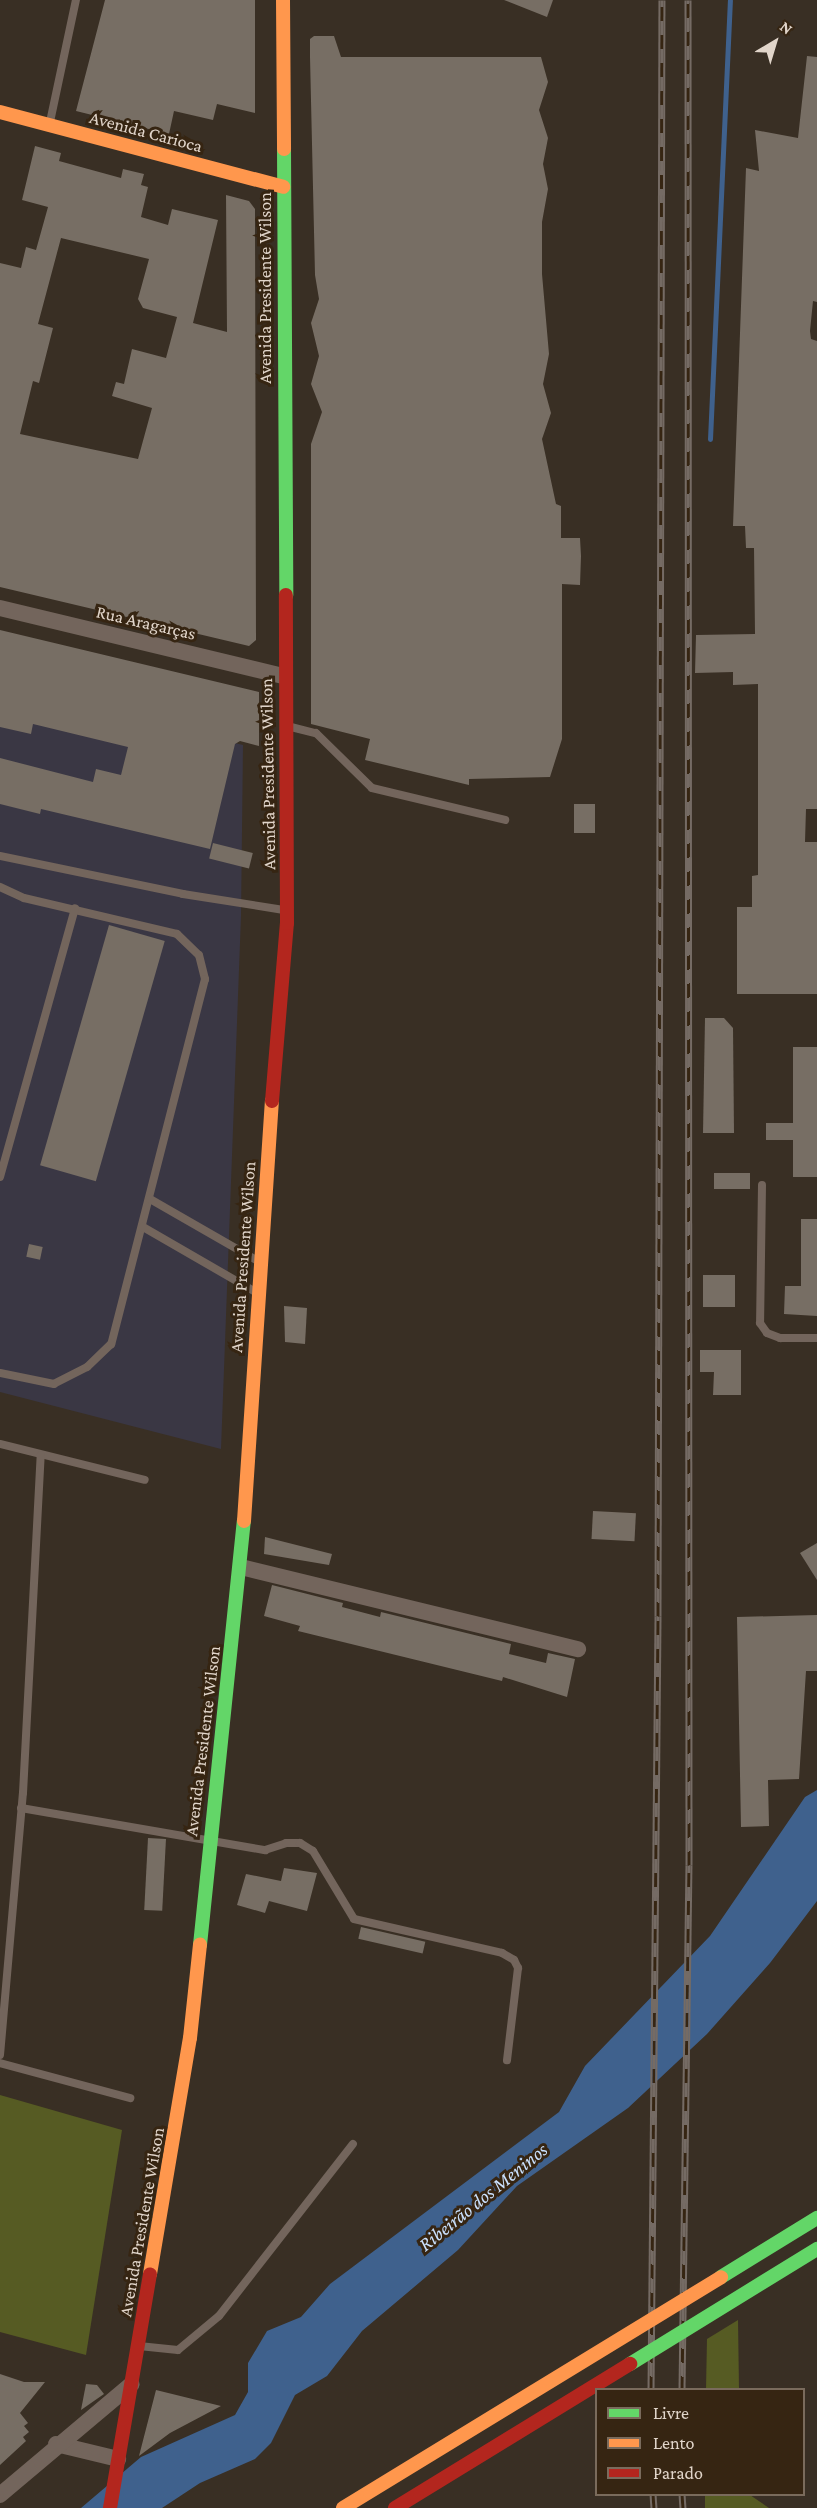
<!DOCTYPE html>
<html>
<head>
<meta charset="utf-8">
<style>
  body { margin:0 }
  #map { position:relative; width:817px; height:2508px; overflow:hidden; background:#392f24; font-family:"Crimson Pro",serif }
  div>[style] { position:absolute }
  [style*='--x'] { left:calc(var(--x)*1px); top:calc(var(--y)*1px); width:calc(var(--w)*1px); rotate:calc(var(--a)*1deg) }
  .industrial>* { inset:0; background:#3a3744 }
  .green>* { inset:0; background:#565b23 }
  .water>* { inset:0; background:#3f618d }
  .stream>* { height:5px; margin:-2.5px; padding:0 2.5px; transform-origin:2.5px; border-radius:2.5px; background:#3f618d }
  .building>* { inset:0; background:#776e64; transform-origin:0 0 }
  .lane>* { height:8px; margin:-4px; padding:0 4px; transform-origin:4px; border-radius:4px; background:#73655c }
  .street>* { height:16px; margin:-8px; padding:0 8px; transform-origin:8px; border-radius:8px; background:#73655c }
  .fast>* { height:14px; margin:-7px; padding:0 7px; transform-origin:7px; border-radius:7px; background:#63d668 }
  .slow>* { height:14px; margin:-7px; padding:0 7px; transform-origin:7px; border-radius:7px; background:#ff974d }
  .jam>* { height:14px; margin:-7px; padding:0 7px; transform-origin:7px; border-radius:7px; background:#b3261e }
  .rail>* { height:7px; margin-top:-3.5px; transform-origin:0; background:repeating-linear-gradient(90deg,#362512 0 14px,#756b64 0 28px); box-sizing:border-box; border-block:2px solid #756b64 }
  .fast-bridge>* { height:14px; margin:-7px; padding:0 7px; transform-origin:7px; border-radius:7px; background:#63d668 }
  .slow-bridge>* { height:14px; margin:-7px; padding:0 7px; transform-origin:7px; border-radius:7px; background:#ff974d }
  .jam-bridge>* { height:14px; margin:-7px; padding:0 7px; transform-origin:7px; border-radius:7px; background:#b3261e }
  span { translate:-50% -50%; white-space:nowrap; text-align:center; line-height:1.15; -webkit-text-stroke:6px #362512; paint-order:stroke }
  .street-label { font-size:18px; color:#e1d5ca }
  .water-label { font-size:20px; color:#cae1fe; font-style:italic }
  .legend { position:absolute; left:595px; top:2388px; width:210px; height:108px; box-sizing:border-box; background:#362512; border:2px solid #7a6b5c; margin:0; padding:8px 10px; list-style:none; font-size:18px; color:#e1d5ca }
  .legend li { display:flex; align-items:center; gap:12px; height:30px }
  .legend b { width:30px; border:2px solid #7a6b5c }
  .north { position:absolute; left:745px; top:12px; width:60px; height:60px; -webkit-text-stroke:4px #362512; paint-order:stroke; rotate:38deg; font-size:16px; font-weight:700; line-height:24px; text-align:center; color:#e1d5ca }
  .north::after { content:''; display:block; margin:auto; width:21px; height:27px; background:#e1d5ca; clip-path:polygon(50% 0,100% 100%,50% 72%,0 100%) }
</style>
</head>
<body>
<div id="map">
  <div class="industrial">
    <div style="clip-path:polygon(0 686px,243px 745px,241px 916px,221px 1449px,0 1392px)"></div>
  </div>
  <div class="green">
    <div style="clip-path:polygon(0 2095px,122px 2130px,86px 2355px,0 2332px)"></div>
    <div style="clip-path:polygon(738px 2320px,739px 2389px,706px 2389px,707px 2339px)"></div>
    <div style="clip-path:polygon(705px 2495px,750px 2495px,769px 2508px,705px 2508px)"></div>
  </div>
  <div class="water">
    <div style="clip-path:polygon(817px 1790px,817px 1901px,770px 1963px,707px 2034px,628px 2108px,517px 2186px,458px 2250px,362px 2331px,327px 2376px,295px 2395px,271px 2443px,255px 2459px,200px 2483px,162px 2508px,81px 2508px,141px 2457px,235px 2415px,248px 2392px,248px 2363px,267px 2331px,301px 2317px,330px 2284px,559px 2112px,585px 2066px,710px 1936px,805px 1797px)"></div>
  </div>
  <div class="stream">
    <div style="--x:710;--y:439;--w:439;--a:-87.4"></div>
  </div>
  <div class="building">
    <div style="clip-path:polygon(105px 0,255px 0,255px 113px,217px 104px,213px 120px,174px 111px,169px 134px,76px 111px)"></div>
    <div style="clip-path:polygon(504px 0,553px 0,547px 17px)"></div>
    <div style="clip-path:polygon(314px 36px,334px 36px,341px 57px,541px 57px,548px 82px,539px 110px,548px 138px,543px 164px,548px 189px,542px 222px,542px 274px,549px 354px,543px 384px,551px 413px,542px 439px,556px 504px,561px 506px,561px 538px,580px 538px,581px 556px,580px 585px,562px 584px,562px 739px,550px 777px,469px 779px,469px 785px,365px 760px,370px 739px,311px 724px,311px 444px,322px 412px,311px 384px,319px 356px,311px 323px,319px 299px,315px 275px,310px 57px,310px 39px)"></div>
    <div style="clip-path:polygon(807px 56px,817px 57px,817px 302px,813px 301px,810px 331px,811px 339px,817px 341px,817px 809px,806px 809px,805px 842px,817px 842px,817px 994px,737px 994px,737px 907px,752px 907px,752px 876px,758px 875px,758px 684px,733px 685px,733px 672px,695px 673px,696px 635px,755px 634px,754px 548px,746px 548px,745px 526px,733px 526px,746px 168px,759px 171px,755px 130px,798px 138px)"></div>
    <div style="clip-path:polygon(evenodd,35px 146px,61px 153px,59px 161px,121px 178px,123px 169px,144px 174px,141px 185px,148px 187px,141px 217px,168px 225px,172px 209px,218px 220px,193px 323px,227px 332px,226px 195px,249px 201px,255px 209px,256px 640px,249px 646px,0 587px,0 263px,21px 268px,26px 247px,36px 250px,48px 207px,22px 200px,35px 146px,61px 238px,149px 259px,138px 299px,143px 308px,177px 317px,166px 358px,132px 349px,124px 384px,116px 382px,112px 396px,152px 408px,138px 459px,20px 434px,33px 381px,39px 383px,53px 328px,38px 324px,61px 238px)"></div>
    <div style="clip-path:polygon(0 630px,259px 692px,259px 746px,240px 741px,235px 744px,210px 849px,41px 809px,40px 814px,0 804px,0 758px,93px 782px,96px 769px,121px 775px,128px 747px,33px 724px,31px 734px,0 727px)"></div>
    <div style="left:574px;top:804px;width:21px;height:29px"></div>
    <div style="left:213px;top:843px;width:41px;height:16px;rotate:14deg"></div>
    <div style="left:109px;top:925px;width:58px;height:250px;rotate:16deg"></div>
    <div style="clip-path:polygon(705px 1018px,724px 1018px,733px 1028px,734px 1133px,703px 1133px)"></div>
    <div style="clip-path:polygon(793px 1047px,817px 1047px,817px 1177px,793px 1177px,793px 1140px,766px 1140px,766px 1123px,793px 1123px)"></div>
    <div style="left:714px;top:1173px;width:36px;height:16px"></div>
    <div style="clip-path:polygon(801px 1219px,817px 1219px,817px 1316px,784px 1314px,785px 1286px,801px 1286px)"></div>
    <div style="left:29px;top:1244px;width:14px;height:13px;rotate:12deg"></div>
    <div style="left:735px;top:1275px;width:32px;height:32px;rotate:90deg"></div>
    <div style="clip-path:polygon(284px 1306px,307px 1308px,305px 1344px,285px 1342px)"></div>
    <div style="clip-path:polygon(700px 1350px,741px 1350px,741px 1395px,713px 1395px,714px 1372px,700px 1372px)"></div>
    <div style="left:593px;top:1511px;width:43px;height:28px;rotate:3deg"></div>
    <div style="clip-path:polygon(265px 1537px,332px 1554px,329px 1565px,264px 1554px)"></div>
    <div style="clip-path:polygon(817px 1543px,817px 1580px,800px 1553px)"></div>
    <div style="clip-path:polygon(272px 1585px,343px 1603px,342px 1607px,380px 1617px,381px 1612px,511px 1644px,509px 1654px,546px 1663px,548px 1653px,575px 1659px,567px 1697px,503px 1677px,502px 1681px,298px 1631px,300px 1626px,264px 1616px)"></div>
    <div style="clip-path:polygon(817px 1615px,817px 1671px,806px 1671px,799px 1779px,768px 1780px,769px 1826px,741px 1827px,737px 1617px)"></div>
    <div style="left:148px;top:1838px;width:18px;height:72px;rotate:3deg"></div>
    <div style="clip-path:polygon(284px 1868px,317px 1873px,307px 1911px,269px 1901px,265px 1913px,237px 1905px,246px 1874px,281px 1881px)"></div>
    <div style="left:361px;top:1927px;width:66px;height:12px;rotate:13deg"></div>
    <div style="clip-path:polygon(0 2374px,24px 2382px,45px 2382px,20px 2413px,28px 2423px,24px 2426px,29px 2432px,23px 2437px,26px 2441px,0 2465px)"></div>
    <div style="clip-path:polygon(86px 2384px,97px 2385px,104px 2394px,81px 2410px)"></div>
    <div style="clip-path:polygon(156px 2390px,221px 2406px,170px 2433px,139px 2456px)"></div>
  </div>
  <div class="lane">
    <div style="--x:50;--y:122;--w:125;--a:-78"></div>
    <div style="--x:287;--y:726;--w:30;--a:14"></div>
    <div style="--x:316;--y:733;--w:78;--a:44.5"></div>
    <div style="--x:372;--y:788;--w:137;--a:13.5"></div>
    <div style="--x:0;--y:856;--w:187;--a:11.7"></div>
    <div style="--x:183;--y:894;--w:102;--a:9"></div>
    <div style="--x:0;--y:887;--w:26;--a:25"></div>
    <div style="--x:24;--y:898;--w:157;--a:13.2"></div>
    <div style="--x:177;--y:934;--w:30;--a:44"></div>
    <div style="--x:199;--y:955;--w:25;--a:76"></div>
    <div style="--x:205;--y:979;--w:377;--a:104.4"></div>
    <div style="--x:111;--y:1344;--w:33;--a:136"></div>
    <div style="--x:87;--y:1367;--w:37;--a:153"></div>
    <div style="--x:54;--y:1384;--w:55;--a:-168.5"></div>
    <div style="--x:0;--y:1177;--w:279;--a:-74.4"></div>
    <div style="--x:762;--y:1185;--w:138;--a:90.8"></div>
    <div style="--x:760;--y:1323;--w:12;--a:55"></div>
    <div style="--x:767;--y:1333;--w:14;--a:21"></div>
    <div style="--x:780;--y:1338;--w:37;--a:0"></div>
    <div style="--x:150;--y:1199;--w:125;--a:29.9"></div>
    <div style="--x:143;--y:1227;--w:128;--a:30"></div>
    <div style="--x:0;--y:1444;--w:149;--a:13.9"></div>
    <div style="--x:21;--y:1808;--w:248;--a:9.8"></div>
    <div style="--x:265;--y:1850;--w:22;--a:-18"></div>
    <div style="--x:286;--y:1843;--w:14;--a:0"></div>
    <div style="--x:300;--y:1843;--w:15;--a:32"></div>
    <div style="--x:313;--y:1851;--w:79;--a:58.9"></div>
    <div style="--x:354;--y:1919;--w:152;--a:12.9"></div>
    <div style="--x:502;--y:1953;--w:14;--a:30"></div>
    <div style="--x:514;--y:1960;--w:9;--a:63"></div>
    <div style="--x:518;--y:1968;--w:93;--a:96.8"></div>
    <div style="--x:0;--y:2055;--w:263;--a:-85"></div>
    <div style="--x:23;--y:1793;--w:338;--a:-87"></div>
    <div style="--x:0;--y:2063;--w:135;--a:15.1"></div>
    <div style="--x:139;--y:2346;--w:39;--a:6"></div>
    <div style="--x:178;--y:2350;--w:53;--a:-39.7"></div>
    <div style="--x:219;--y:2316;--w:218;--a:-52.1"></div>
  </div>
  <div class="street">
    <div style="--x:0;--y:608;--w:291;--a:13.5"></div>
    <div style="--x:241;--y:1567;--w:347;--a:13.7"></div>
    <div style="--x:56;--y:2444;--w:64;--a:13.6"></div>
    <div style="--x:0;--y:2495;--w:172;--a:-40.1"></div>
  </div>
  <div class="fast">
    <div style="--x:284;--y:149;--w:446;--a:89.7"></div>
    <div style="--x:200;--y:1945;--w:426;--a:-84.1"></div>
  </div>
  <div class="slow">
    <div style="--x:283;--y:0;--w:149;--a:89.6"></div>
    <div style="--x:0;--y:112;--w:293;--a:14.8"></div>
    <div style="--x:244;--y:1521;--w:421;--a:-86.2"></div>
    <div style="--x:150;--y:2274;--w:239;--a:-80.4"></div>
    <div style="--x:190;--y:2038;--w:94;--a:-83.9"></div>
  </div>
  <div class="jam">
    <div style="--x:272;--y:1101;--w:179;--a:-85.2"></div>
    <div style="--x:287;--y:923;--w:328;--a:-90.2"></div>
    <div style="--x:110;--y:2508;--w:237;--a:-80.3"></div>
  </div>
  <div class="rail">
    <div style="--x:651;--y:2390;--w:774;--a:-89.48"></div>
    <div style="--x:658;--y:1616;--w:1616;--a:-89.86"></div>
    <div style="--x:682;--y:2390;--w:525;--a:-89.24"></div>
    <div style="--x:689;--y:1865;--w:1865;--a:-90.03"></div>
    <div style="--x:653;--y:2494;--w:14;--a:86"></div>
    <div style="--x:682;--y:2494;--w:14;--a:86"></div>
  </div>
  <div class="fast-bridge">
    <div style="--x:721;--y:2277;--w:113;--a:-31.6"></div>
    <div style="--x:630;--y:2364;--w:220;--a:-31.6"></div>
  </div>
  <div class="slow-bridge">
    <div style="--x:343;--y:2508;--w:443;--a:-31.4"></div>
  </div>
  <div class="jam-bridge">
    <div style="--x:395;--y:2508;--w:276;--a:-31.5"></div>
  </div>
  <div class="street-label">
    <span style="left:146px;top:132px;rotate:15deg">Avenida Carioca</span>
    <span style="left:265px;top:288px;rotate:-90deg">Avenida Presidente Wilson</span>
    <span style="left:146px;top:623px;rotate:13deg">Rua Aragarças</span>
    <span style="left:268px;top:774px;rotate:-91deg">Avenida Presidente Wilson</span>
    <span style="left:243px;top:1257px;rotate:-86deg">Avenida Presidente Wilson</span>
    <span style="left:203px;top:1741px;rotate:-83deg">Avenida Presidente Wilson</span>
    <span style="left:142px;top:2222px;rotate:-80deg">Avenida Presidente Wilson</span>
  </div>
  <div class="water-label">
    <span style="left:483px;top:2197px;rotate:-39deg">Ribeirão dos Meninos</span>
  </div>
  <ul class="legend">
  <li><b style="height:8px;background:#63d668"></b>Livre</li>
  <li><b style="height:8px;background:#ff974d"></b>Lento</li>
  <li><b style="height:8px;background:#b3261e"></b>Parado</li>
  </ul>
  <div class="north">N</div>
</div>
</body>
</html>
